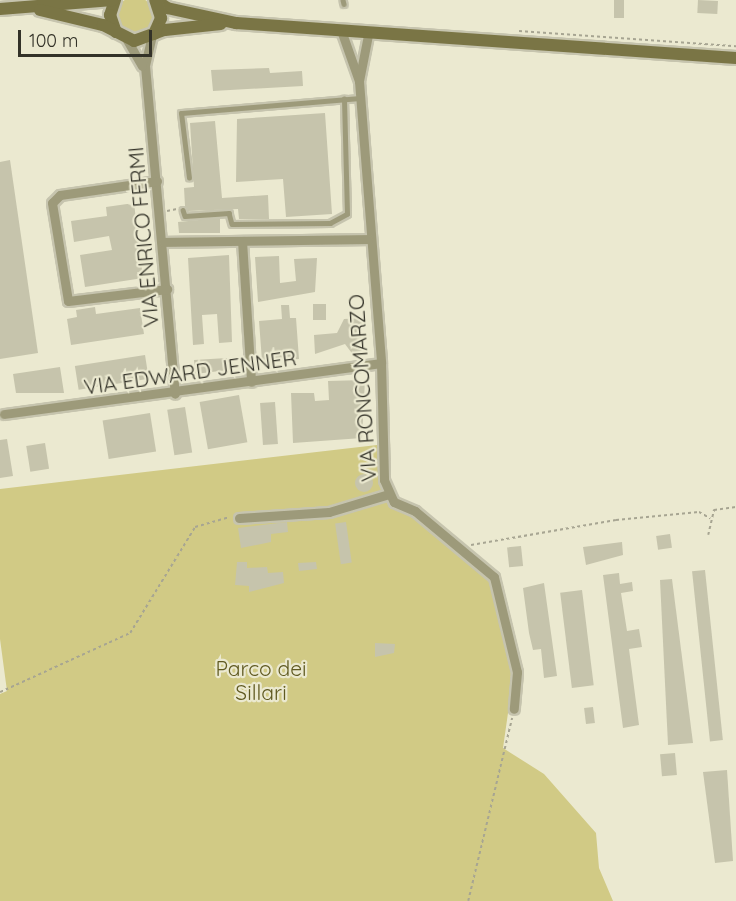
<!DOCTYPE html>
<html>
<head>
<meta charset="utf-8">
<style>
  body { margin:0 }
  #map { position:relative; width:736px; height:901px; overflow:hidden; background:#ebe9d0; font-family:Quicksand,sans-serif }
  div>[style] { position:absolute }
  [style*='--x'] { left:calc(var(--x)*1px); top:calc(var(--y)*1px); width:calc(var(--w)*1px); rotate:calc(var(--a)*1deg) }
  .green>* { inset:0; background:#d1ca85 }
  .round { border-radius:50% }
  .building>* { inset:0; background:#c6c4ac; transform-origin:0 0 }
  .path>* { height:1.5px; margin-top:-0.75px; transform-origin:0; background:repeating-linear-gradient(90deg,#a7a592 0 3px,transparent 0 6px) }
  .roads { filter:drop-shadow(2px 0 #c6c4ae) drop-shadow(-2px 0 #c6c4ae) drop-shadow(0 2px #c6c4ae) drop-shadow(0 -2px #c6c4ae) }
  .lane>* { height:4.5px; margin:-2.25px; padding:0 2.25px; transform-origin:2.25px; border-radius:2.25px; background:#9d9a7a }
  .street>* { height:9px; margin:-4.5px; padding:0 4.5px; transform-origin:4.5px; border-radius:4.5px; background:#9d9a7a }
  .secondary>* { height:12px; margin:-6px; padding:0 6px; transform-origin:6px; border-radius:6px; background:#7a7545 }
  span { translate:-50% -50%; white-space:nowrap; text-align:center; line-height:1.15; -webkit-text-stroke:4.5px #ebe9d0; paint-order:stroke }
  .street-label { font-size:21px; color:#333228 }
  .park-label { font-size:21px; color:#5f5920 }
  .scale { position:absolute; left:18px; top:30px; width:134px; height:27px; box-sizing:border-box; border:3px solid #333228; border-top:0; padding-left:8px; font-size:18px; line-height:21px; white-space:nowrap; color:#333228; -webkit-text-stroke:4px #ebe9d0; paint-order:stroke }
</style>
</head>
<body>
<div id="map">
  <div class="green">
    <div class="round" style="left:116px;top:-3px;width:38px;height:38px"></div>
    <div style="clip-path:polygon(377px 445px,385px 494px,491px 578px,514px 671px,503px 748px,544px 774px,596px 833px,599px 868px,613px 901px,0 901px,0 694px,7px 691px,0 639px,0 489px)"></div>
  </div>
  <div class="building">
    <div style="left:614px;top:0;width:10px;height:18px"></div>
    <div style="left:698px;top:0;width:20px;height:13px;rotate:3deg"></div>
    <div style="clip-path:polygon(269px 68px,270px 73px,302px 71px,303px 86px,213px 91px,211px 70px)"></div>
    <div style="clip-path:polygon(325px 113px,332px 214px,286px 217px,283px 179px,236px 182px,237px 119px)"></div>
    <div style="clip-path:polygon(215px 121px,222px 198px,268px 195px,269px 219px,239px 219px,238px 209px,188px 211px,185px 206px,184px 188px,194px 187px,190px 123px)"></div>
    <div style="clip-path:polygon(10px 160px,38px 353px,0 359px,0 162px)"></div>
    <div style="clip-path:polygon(134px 203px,143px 278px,85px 287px,80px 255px,112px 250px,109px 236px,74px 242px,71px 221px,107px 216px,106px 207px)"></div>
    <div style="clip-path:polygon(220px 218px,220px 233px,179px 233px,178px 222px)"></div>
    <div style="clip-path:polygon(229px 255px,232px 342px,219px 343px,217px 314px,202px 315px,204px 344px,193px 345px,188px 258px)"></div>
    <div style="clip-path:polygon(279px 256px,280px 283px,296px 281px,294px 259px,317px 258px,315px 292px,258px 302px,255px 257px)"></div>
    <div style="left:313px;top:304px;width:13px;height:16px"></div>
    <div style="clip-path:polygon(281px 305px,289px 305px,290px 318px,296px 318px,299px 359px,262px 361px,259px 321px,282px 319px)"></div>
    <div style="clip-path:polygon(95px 307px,96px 314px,140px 308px,144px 334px,71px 345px,67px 319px,77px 317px,76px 310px)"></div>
    <div style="clip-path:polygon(362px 318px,362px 355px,354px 356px,345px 344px,315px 354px,314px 335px,337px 333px,344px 319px)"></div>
    <div style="left:145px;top:355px;width:24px;height:71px;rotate:81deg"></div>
    <div style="clip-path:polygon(227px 358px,228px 370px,195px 374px,194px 360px)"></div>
    <div style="clip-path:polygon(60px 367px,64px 393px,16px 393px,13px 374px)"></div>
    <div style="clip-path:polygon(365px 380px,362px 438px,293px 443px,291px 393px,314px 393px,315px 401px,329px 400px,328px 381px)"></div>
    <div style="left:239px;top:395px;width:48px;height:40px;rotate:80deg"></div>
    <div style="left:275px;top:402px;width:42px;height:15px;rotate:86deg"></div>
    <div style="left:185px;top:407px;width:46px;height:18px;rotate:81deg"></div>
    <div style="left:150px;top:413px;width:39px;height:48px;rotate:81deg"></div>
    <div style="clip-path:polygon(7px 439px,13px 476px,0 478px,0 440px)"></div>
    <div style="left:45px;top:443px;width:26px;height:19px;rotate:81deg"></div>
    <div class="round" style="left:355px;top:474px;width:18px;height:18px"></div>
    <div style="clip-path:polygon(287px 522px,288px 532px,271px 534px,271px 542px,241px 548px,238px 528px)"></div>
    <div style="left:346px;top:522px;width:41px;height:11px;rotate:82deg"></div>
    <div style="left:670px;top:534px;width:14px;height:14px;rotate:82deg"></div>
    <div style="clip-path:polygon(622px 542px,623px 555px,586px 565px,583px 547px)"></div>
    <div style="left:521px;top:546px;width:20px;height:14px;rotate:84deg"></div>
    <div style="clip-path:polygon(237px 562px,247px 562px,247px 568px,267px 567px,268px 573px,283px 572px,284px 583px,249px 592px,249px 586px,235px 585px)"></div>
    <div style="clip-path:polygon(316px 562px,317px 569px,299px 571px,298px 563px)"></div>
    <div style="left:705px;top:570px;width:171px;height:13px;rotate:84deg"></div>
    <div style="clip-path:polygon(619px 573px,620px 584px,632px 582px,633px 591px,621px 593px,627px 631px,639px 629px,642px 647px,629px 649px,639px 725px,623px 728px,603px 575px)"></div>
    <div style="clip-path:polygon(672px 579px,693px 743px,668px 745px,660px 580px)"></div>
    <div style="clip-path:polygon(544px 583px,557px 676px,544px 678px,541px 649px,533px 650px,529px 633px,523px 588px)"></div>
    <div style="left:582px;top:590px;width:96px;height:22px;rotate:83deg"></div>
    <div style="clip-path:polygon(375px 643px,395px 644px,394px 653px,375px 657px)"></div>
    <div style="left:593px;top:707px;width:16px;height:9px;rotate:83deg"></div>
    <div style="left:675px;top:753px;width:22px;height:15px;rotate:85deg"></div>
    <div style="clip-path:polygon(727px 770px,733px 861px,715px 863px,703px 772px)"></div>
  </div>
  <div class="path">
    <div style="--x:519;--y:31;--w:218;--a:4"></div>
    <div style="--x:167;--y:211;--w:10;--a:-11"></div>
    <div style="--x:708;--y:535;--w:26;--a:-77"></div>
    <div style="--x:714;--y:510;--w:22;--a:-8"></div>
    <div style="--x:471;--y:545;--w:147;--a:-9.8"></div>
    <div style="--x:616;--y:520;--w:83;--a:-5.5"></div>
    <div style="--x:699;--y:512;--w:13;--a:29"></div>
    <div style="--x:0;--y:692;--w:143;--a:-24.4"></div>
    <div style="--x:130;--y:633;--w:124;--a:-58.5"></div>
    <div style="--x:195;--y:527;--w:36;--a:-16"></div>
    <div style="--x:468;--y:901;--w:188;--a:-76.5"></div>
  </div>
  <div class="roads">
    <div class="lane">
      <div style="--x:343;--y:0;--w:4;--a:76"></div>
      <div style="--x:189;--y:178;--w:65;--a:-97"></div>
      <div style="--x:181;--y:113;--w:180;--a:-4.8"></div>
      <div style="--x:183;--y:210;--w:6;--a:72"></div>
      <div style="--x:185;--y:216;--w:44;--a:-3.9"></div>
      <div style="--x:229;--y:213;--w:11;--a:75"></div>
      <div style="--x:232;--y:224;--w:98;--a:-0.6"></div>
      <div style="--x:330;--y:223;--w:19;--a:-28"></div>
      <div style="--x:347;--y:214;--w:115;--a:-91.5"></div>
    </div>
    <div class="street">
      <div style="--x:342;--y:33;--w:51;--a:70.5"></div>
      <div style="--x:152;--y:35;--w:32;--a:103"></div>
      <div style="--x:145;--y:66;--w:329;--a:84.8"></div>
      <div style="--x:368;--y:35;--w:47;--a:101.1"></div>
      <div style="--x:359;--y:81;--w:283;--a:85.5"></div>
      <div style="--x:381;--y:363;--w:117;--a:88.5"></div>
      <div style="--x:384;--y:480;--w:24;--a:66"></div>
      <div style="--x:394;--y:502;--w:23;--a:23"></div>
      <div style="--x:415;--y:511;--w:103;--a:39.9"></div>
      <div style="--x:494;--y:577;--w:98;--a:76.4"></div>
      <div style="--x:517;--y:672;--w:37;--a:95"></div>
      <div style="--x:127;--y:40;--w:30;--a:60"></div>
      <div style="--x:157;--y:181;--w:98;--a:171.8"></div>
      <div style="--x:60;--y:195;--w:11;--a:135"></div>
      <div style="--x:52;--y:203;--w:99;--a:80.7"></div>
      <div style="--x:68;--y:301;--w:100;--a:-6.9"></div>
      <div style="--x:242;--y:241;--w:141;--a:86.3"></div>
      <div style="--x:163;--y:242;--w:205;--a:-0.8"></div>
      <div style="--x:4;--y:414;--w:380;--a:-7.7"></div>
      <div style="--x:239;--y:518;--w:90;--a:-3.8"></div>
      <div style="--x:329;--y:512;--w:63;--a:-16.7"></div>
    </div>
    <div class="secondary">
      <div style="--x:115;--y:0;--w:16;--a:108"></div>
      <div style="--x:110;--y:15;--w:18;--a:71"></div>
      <div style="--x:156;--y:0;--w:14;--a:36"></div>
      <div style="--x:167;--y:8;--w:71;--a:12.3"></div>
      <div style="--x:236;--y:23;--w:501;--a:4"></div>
      <div style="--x:0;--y:9;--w:113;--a:-4.6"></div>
      <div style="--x:40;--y:10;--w:65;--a:13.4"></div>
      <div style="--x:103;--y:25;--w:35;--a:27"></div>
      <div style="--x:134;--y:41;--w:33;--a:-20"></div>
      <div style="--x:165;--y:30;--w:56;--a:-6.1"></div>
      <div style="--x:154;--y:34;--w:17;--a:-66"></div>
      <div style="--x:161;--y:18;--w:19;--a:-108"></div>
    </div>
  </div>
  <div class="street-label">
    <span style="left:143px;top:237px;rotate:-95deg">VIA ENRICO FERMI</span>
    <span style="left:190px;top:372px;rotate:-8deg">VIA EDWARD JENNER</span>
    <span style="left:362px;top:388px;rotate:-94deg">VIA RONCOMARZO</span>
  </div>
  <div class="park-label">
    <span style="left:261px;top:680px">Parco dei<br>Sillari</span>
  </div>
  <div class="scale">100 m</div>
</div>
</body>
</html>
